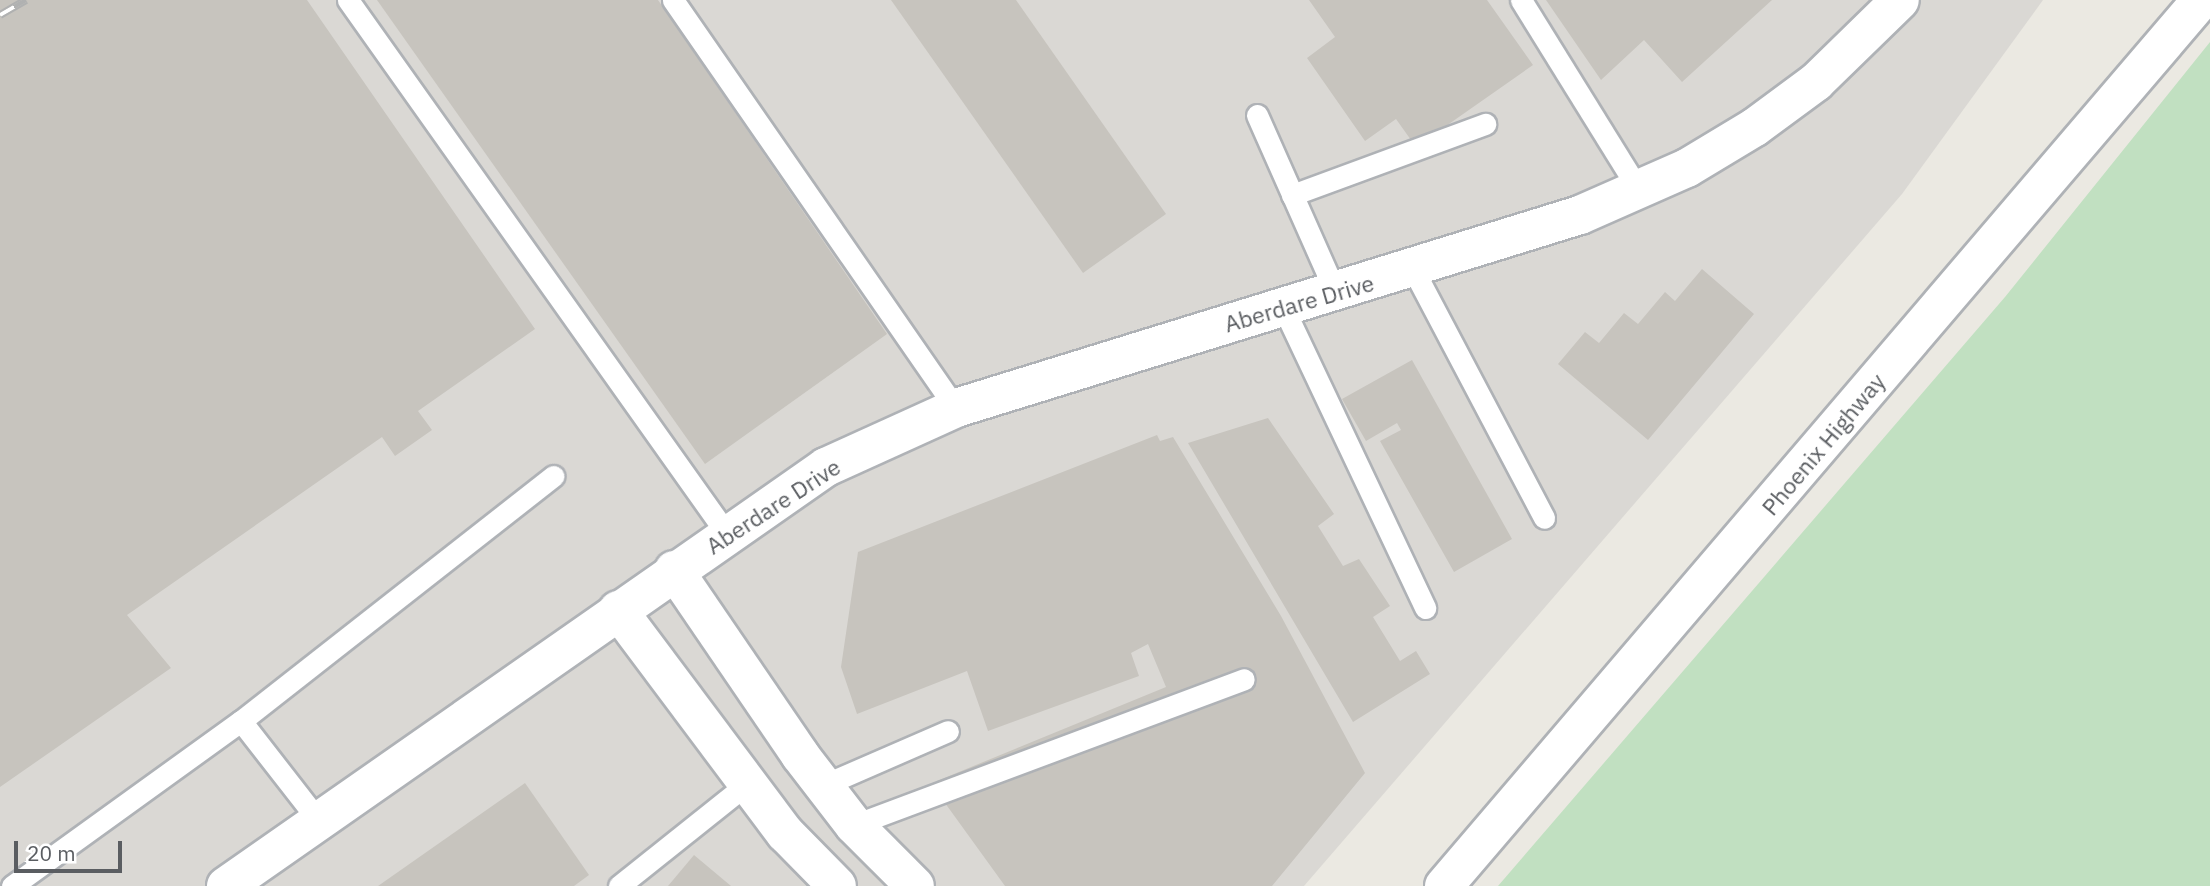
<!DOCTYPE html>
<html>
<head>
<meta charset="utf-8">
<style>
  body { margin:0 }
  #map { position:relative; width:2210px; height:886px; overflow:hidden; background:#ebe9e2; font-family:"IBM Plex Sans",sans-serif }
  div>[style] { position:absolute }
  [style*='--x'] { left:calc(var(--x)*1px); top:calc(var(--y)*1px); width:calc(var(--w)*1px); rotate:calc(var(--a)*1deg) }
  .industrial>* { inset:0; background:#dad8d4 }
  .green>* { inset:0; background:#c1e0c1 }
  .building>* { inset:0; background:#c7c4be }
  .roads { filter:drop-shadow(2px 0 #afb2b6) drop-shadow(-2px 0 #afb2b6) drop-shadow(0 2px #afb2b6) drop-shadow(0 -2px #afb2b6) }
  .service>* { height:21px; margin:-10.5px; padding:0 10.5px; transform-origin:10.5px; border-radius:10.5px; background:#fff }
  .minor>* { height:38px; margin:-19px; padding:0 19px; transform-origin:19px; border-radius:19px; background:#fff }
  .secondary>* { height:38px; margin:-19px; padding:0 19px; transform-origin:19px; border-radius:19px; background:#fff }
  .rail>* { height:8px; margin-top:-4px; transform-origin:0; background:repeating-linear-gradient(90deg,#fff 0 16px,#b0b1b1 0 32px); box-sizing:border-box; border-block:2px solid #b0b1b1 }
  span { translate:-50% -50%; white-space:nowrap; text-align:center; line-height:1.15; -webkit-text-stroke:7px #fff; paint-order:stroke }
  .street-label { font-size:23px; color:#5a5d61 }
  .scale { position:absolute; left:14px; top:841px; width:108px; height:32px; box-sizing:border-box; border:4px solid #5a5d61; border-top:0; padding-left:9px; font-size:21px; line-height:24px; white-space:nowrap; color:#5a5d61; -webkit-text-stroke:5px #fff; paint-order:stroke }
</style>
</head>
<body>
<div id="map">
  <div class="industrial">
    <div style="clip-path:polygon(0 0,2043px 0,1902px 194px,1304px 886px,0 886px)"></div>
  </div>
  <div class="green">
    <div style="clip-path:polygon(2210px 42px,2210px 886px,1498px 886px,2005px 297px)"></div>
  </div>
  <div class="building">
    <div style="clip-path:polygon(0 0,307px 0,535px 329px,418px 411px,432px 430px,395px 456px,382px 437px,127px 615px,171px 668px,0 787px)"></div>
    <div style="clip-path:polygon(377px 0,658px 0,887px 334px,705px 464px)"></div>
    <div style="clip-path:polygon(891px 0,1016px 0,1166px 214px,1083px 273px)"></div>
    <div style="clip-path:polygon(1309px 0,1487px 0,1533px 65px,1416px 147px,1396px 119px,1365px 141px,1307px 58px,1335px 37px)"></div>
    <div style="clip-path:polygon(1546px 0,1772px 0,1682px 82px,1644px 40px,1601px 80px)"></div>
    <div style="clip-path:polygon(1702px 269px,1754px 314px,1648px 440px,1558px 364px,1585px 332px,1599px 343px,1624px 313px,1638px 324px,1665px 292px,1675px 301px)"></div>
    <div style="clip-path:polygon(1412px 360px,1512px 539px,1454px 572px,1380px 441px,1401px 430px,1397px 423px,1366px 441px,1342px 399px)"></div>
    <div style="clip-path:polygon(1268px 418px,1334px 514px,1318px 526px,1343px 566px,1359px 559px,1390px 606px,1373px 617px,1400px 661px,1416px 651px,1430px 674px,1353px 722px,1188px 443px)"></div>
    <div style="clip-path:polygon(1157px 435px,1160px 441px,1173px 437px,1281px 616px,1365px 773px,1272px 886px,1005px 886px,945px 803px,937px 781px,1166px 687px,1148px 644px,1131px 653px,1139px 676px,988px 731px,967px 671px,857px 714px,841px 667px,858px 552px)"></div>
    <div style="clip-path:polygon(525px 783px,589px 875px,574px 886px,378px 886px)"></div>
    <div style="clip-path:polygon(694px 855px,731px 886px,668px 886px)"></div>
  </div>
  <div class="roads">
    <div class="service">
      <div style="--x:348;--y:0;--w:655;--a:54.64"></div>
      <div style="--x:673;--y:0;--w:497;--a:55.3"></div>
      <div style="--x:1521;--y:0;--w:224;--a:58.2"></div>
      <div style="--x:1257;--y:115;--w:193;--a:66.1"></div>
      <div style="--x:1292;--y:195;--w:206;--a:-20.2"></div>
      <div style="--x:1414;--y:271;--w:279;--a:62.2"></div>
      <div style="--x:1283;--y:307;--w:333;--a:64.7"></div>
      <div style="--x:241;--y:721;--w:125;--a:52.1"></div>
      <div style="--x:824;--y:785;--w:135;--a:-23.5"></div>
      <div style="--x:854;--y:825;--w:416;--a:-20.5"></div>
      <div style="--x:12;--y:886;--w:282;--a:-35.8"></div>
      <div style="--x:241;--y:721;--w:397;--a:-38.1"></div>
      <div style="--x:619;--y:886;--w:165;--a:-38.6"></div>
    </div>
    <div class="minor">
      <div style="--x:674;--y:570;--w:224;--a:55.7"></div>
      <div style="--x:800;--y:755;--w:88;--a:52.4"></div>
      <div style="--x:854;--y:825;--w:86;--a:45"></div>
      <div style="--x:618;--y:610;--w:279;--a:53.2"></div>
      <div style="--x:785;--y:833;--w:74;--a:45.5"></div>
      <div style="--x:226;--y:886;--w:732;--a:-34.93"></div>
      <div style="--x:826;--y:467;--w:143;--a:-24.4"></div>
      <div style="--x:956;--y:408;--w:653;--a:-17.19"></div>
      <div style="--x:1580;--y:215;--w:117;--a:-23.7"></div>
      <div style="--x:1687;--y:168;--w:79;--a:-31.1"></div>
      <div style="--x:1755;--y:127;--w:76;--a:-36.4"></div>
      <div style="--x:1816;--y:82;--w:117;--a:-44.3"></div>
    </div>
    <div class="secondary">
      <div style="--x:1444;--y:886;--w:1165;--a:-49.49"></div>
    </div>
  </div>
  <div class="rail">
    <div style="--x:0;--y:15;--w:30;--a:-30"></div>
  </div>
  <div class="street-label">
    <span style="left:1299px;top:303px;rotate:-16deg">Aberdare Drive</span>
    <span style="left:1823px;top:444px;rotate:-50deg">Phoenix Highway</span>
    <span style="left:773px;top:506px;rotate:-33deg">Aberdare Drive</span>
  </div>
  <div class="scale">20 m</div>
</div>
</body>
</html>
